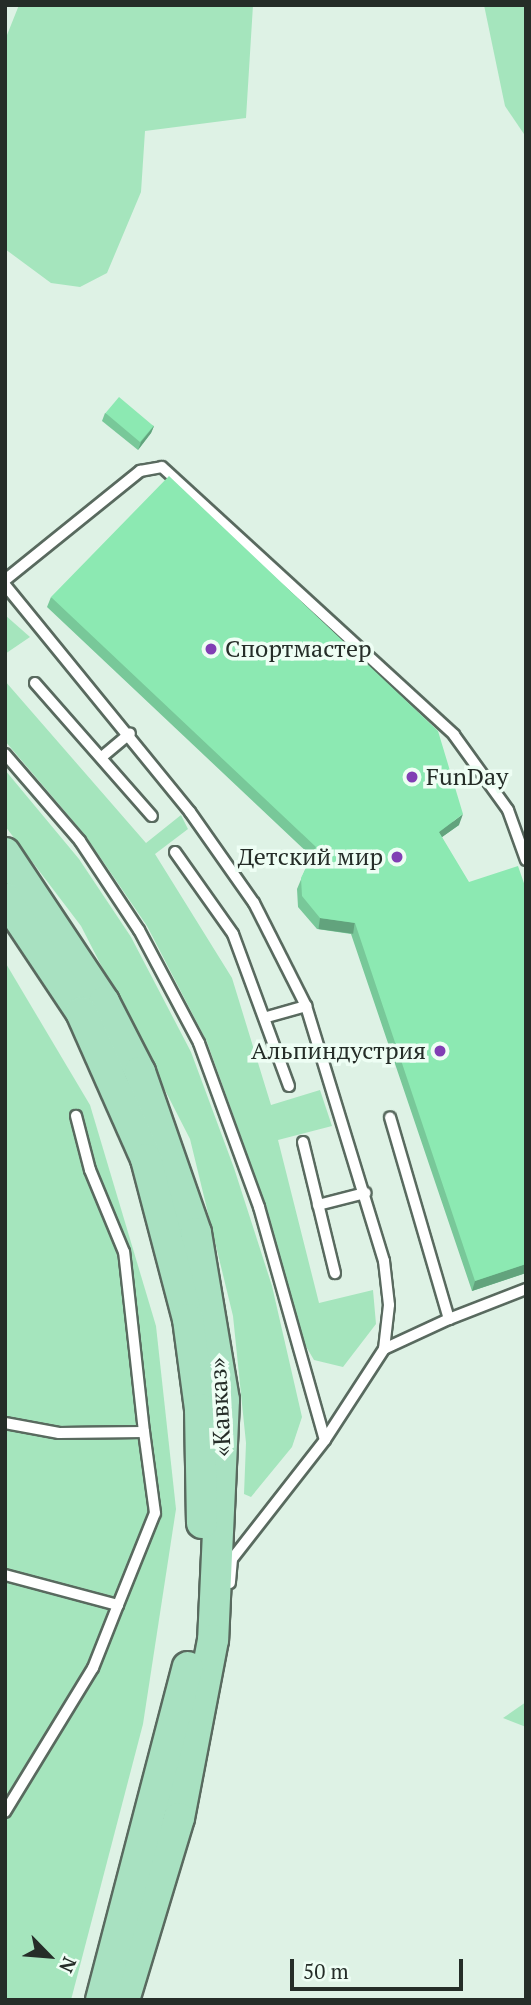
<!DOCTYPE html>
<html>
<head>
<meta charset="utf-8">
<style>
  body { margin:0 }
  #map { position:relative; width:531px; height:2005px; overflow:hidden; background:#def2e5; font-family:"PT Serif",serif }
  div>[style] { position:absolute }
  [style*='--x'] { left:calc(var(--x)*1px); top:calc(var(--y)*1px); width:calc(var(--w)*1px); rotate:calc(var(--a)*1deg) }
  .green>* { inset:0; background:#a5e5bd }
  .roads { filter:drop-shadow(2px 0 #596a5f) drop-shadow(-2px 0 #596a5f) drop-shadow(0 2px #596a5f) drop-shadow(0 -2px #596a5f) }
  .service>* { height:10px; margin:-5px; padding:0 5px; transform-origin:5px; border-radius:5px; background:#fff }
  .primary>* { height:30px; margin:-15px; padding:0 15px; transform-origin:15px; border-radius:15px; background:#a8e1c1 }
  .wall>* { inset:0; background:#78c899 }
  .shaded-wall>* { inset:0; background:#62a37d; transform-origin:0 0 }
  .building>* { inset:0; background:#8ce9b2; transform-origin:0 0 }
  .dots>* { width:19px; height:19px; translate:-50% -50%; box-sizing:border-box; border:4px solid #eefef4; border-radius:50% }
  span { translate:-50% -50%; white-space:nowrap; text-align:center; line-height:1.15; -webkit-text-stroke:7px #eefef4; paint-order:stroke }
  .poi-label { font-size:24px; color:#252d28 }
  .left { translate:0 -50%; text-align:left }
  .right { translate:-100% -50%; text-align:right }
  .street-label { font-size:24px; color:#252d28 }
  .frame { position:absolute; inset:0; border:7px solid #252d28; pointer-events:none }
  .north { position:absolute; left:14px; top:1921px; width:70px; height:70px; -webkit-text-stroke:5px #eefef4; paint-order:stroke; rotate:115deg; font-size:19px; font-weight:700; line-height:28px; text-align:center; color:#252d28 }
  .north::after { content:''; display:block; margin:auto; width:24px; height:32px; background:#252d28; clip-path:polygon(50% 0,100% 100%,50% 72%,0 100%) }
  .scale { position:absolute; left:290px; top:1959px; width:173px; height:32px; box-sizing:border-box; border:4px solid #252d28; border-top:0; padding-left:9px; font-size:21px; line-height:24px; white-space:nowrap; color:#252d28; -webkit-text-stroke:5px #eefef4; paint-order:stroke }
</style>
</head>
<body>
<div id="map">
  <div class="green">
    <div style="clip-path:polygon(19px 5px,253px 5px,246px 118px,145px 131px,141px 192px,107px 273px,80px 287px,51px 283px,5px 249px,5px 40px)"></div>
    <div style="clip-path:polygon(484px 5px,526px 5px,526px 137px,505px 106px)"></div>
    <div style="clip-path:polygon(5px 615px,30px 637px,5px 654px)"></div>
    <div style="clip-path:polygon(5px 681px,146px 843px,181px 815px,188px 829px,155px 854px,232px 978px,271px 1105px,320px 1090px,332px 1126px,278px 1140px,319px 1303px,373px 1290px,376px 1324px,343px 1367px,314px 1360px,304px 1343px,267px 1209px,207px 1042px,147px 926px,85px 835px,5px 741px)"></div>
    <div style="clip-path:polygon(5px 770px,79px 859px,131px 937px,191px 1052px,234px 1168px,272px 1286px,302px 1417px,292px 1447px,251px 1497px,244px 1494px,246px 1443px,233px 1316px,190px 1139px,81px 926px,5px 826px)"></div>
    <div style="clip-path:polygon(5px 962px,90px 1105px,156px 1326px,176px 1509px,143px 1724px,71px 2000px,5px 2000px)"></div>
    <div style="clip-path:polygon(526px 1702px,526px 1727px,503px 1718px)"></div>
  </div>
  <div class="roads">
    <div class="service">
      <div style="--x:5;--y:580;--w:174;--a:-38.9"></div>
      <div style="--x:140;--y:471;--w:22;--a:-10"></div>
      <div style="--x:162;--y:467;--w:396;--a:42.5"></div>
      <div style="--x:454;--y:735;--w:92;--a:54.2"></div>
      <div style="--x:508;--y:810;--w:53;--a:70.2"></div>
      <div style="--x:5;--y:585;--w:293;--a:50.8"></div>
      <div style="--x:190;--y:812;--w:111;--a:54.9"></div>
      <div style="--x:254;--y:903;--w:115;--a:63.2"></div>
      <div style="--x:306;--y:1006;--w:267;--a:73"></div>
      <div style="--x:384;--y:1261;--w:44;--a:83.5"></div>
      <div style="--x:389;--y:1305;--w:44;--a:96.5"></div>
      <div style="--x:384;--y:1349;--w:108;--a:123"></div>
      <div style="--x:35;--y:683;--w:177;--a:48.7"></div>
      <div style="--x:5;--y:754;--w:115;--a:49.2"></div>
      <div style="--x:80;--y:841;--w:107;--a:56.5"></div>
      <div style="--x:139;--y:930;--w:128;--a:62"></div>
      <div style="--x:199;--y:1043;--w:175;--a:69.9"></div>
      <div style="--x:259;--y:1207;--w:242;--a:74.2"></div>
      <div style="--x:325;--y:1440;--w:151;--a:128"></div>
      <div style="--x:232;--y:1559;--w:24;--a:95"></div>
      <div style="--x:103;--y:756;--w:35;--a:-40"></div>
      <div style="--x:175;--y:852;--w:100;--a:54.7"></div>
      <div style="--x:233;--y:934;--w:162;--a:69.8"></div>
      <div style="--x:267;--y:1017;--w:41;--a:-15.8"></div>
      <div style="--x:303;--y:1142;--w:135;--a:76.3"></div>
      <div style="--x:318;--y:1205;--w:49;--a:-14.3"></div>
      <div style="--x:449;--y:1319;--w:83;--a:-21.3"></div>
      <div style="--x:384;--y:1349;--w:72;--a:-24.8"></div>
      <div style="--x:449;--y:1319;--w:210;--a:-106.3"></div>
      <div style="--x:5;--y:1423;--w:55;--a:10.5"></div>
      <div style="--x:59;--y:1433;--w:85;--a:-0.7"></div>
      <div style="--x:144;--y:1432;--w:181;--a:-96.3"></div>
      <div style="--x:124;--y:1252;--w:89;--a:-112.5"></div>
      <div style="--x:90;--y:1170;--w:56;--a:-104.5"></div>
      <div style="--x:5;--y:1575;--w:117;--a:14.9"></div>
      <div style="--x:118;--y:1605;--w:99;--a:-68.1"></div>
      <div style="--x:155;--y:1513;--w:82;--a:-97.7"></div>
      <div style="--x:5;--y:1812;--w:169;--a:-58.6"></div>
      <div style="--x:93;--y:1668;--w:68;--a:-68.4"></div>
    </div>
    <div class="primary">
      <div style="--x:5;--y:853;--w:179;--a:56.4"></div>
      <div style="--x:104;--y:1002;--w:79;--a:62.8"></div>
      <div style="--x:140;--y:1072;--w:170;--a:70.8"></div>
      <div style="--x:196;--y:1233;--w:169;--a:80.5"></div>
      <div style="--x:224;--y:1400;--w:240;--a:92.6"></div>
      <div style="--x:213;--y:1640;--w:181;--a:100.8"></div>
      <div style="--x:179;--y:1818;--w:190;--a:106.8"></div>
      <div style="--x:5;--y:898;--w:137;--a:56.3"></div>
      <div style="--x:81;--y:1012;--w:161;--a:66.1"></div>
      <div style="--x:146;--y:1159;--w:165;--a:75.3"></div>
      <div style="--x:188;--y:1319;--w:91;--a:82.4"></div>
      <div style="--x:200;--y:1409;--w:114;--a:89"></div>
      <div style="--x:101;--y:2000;--w:344;--a:-75.4"></div>
    </div>
  </div>
  <div class="wall">
    <div style="clip-path:polygon(105px 413px,154px 426px,151px 433px,138px 450px,102px 421px)"></div>
    <div style="clip-path:polygon(51px 597px,459px 825px,442px 837px,526px 1273px,472px 1291px,351px 934px,317px 929px,298px 907px,297px 889px,311px 856px,47px 607px)"></div>
  </div>
  <div class="shaded-wall">
    <div style="clip-path:polygon(154px 426px,151px 433px,138px 450px,141px 442px)"></div>
    <div style="clip-path:polygon(463px 814px,459px 825px,435px 842px,439px 832px)"></div>
    <div style="left:320px;top:918px;width:35px;height:11px;rotate:8deg"></div>
    <div style="clip-path:polygon(526px 1264px,526px 1273px,472px 1291px,475px 1281px)"></div>
  </div>
  <div class="building">
    <div style="left:119px;top:397px;width:45px;height:21px;rotate:40deg"></div>
    <div style="clip-path:polygon(169px 476px,438px 731px,463px 814px,439px 832px,469px 882px,518px 866px,526px 889px,526px 1264px,475px 1281px,355px 923px,320px 918px,302px 896px,301px 878px,316px 847px,51px 597px)"></div>
  </div>
  <div class="dots">
    <div style="left:211px;top:649px;background:#813fb4"></div>
    <div style="left:412px;top:777px;background:#813fb4"></div>
    <div style="left:397px;top:857px;background:#813fb4"></div>
    <div style="left:440px;top:1051px;background:#813fb4"></div>
  </div>
  <div class="poi-label">
    <span class="left" style="left:225px;top:649px">Спортмастер</span>
    <span class="left" style="left:426px;top:777px">FunDay</span>
    <span class="right" style="left:383px;top:857px">Детский мир</span>
    <span class="right" style="left:426px;top:1051px">Альпиндустрия</span>
  </div>
  <div class="street-label">
    <span style="left:220px;top:1407px;rotate:-93deg">«Кавказ»</span>
  </div>
  <div class="frame"></div>
  <div class="north">N</div>
  <div class="scale">50 m</div>
</div>
</body>
</html>
